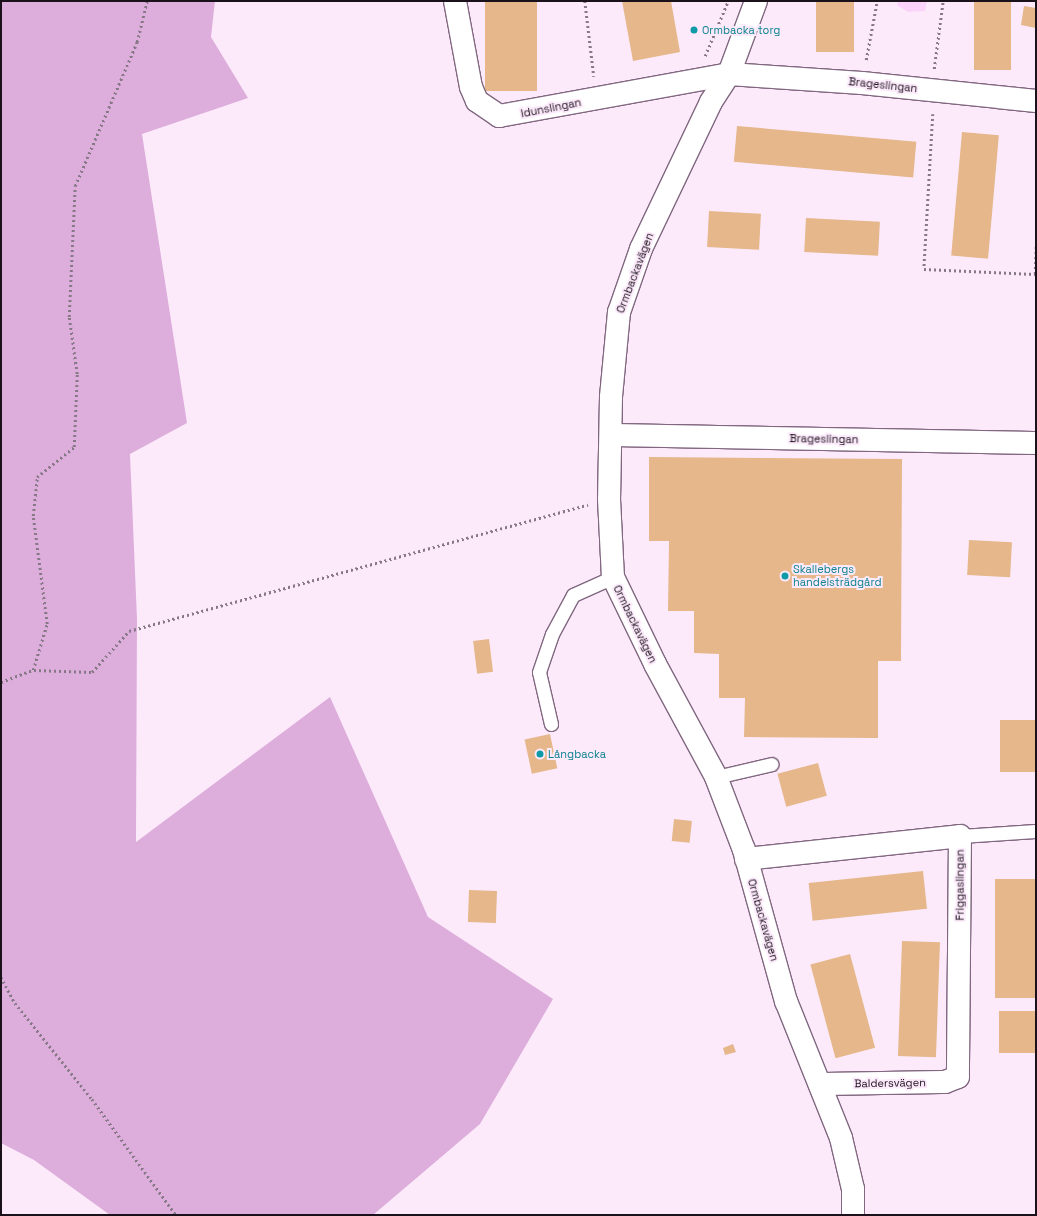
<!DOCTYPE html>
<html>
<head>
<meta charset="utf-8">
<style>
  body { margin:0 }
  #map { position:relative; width:1037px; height:1216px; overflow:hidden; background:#fceafb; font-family:"Space Grotesk",sans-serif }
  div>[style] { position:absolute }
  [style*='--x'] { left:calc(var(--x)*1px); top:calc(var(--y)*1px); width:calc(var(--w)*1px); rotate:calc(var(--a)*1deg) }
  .green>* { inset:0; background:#fbd3fa }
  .forest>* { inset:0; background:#ddaedb }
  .building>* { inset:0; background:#e5b78a; transform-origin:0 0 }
  .path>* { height:2.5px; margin-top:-1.25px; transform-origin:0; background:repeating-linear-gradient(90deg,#867886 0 2px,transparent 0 5px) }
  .roads { filter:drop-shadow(1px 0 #816780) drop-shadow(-1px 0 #816780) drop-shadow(0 1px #816780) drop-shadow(0 -1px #816780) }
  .service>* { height:13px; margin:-6.5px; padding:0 6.5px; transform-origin:6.5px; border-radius:6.5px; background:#fff }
  .minor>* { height:22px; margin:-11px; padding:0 11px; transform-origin:11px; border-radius:11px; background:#fff }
  .dots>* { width:11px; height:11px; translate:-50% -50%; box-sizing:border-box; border:2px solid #fceafb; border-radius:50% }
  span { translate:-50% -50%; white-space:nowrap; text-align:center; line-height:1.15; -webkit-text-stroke:4px #fceafb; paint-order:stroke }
  .culture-label { font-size:11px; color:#0d838f }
  .left { translate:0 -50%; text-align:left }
  .street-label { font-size:11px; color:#1b111b }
  .frame { position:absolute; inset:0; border:2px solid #1b111b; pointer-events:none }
</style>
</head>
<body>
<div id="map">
  <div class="green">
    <div style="clip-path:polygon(898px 1px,927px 1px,925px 11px,908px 12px,897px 5px)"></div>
  </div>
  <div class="forest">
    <div style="clip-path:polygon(1px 1px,215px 1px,211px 37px,248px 98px,142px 134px,187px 423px,130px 454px,137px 619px,136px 842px,330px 697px,428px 917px,553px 999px,480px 1124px,373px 1215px,110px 1215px,34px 1160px,1px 1143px)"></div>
  </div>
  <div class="building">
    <div style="left:485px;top:1px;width:52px;height:90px"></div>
    <div style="clip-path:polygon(622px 1px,671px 1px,680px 52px,633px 61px)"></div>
    <div style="left:816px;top:1px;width:38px;height:51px"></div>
    <div style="left:974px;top:1px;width:37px;height:69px"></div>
    <div style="clip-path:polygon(1024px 6px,1036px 8px,1036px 28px,1021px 25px)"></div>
    <div style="left:737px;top:126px;width:180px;height:36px;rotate:5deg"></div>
    <div style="left:962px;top:132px;width:37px;height:124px;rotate:5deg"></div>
    <div style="left:709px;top:211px;width:52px;height:36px;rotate:3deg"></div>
    <div style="left:806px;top:218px;width:74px;height:34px;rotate:3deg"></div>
    <div style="clip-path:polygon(649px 457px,902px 459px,901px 661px,878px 661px,878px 738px,744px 737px,745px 698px,719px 698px,719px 654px,694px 653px,694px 611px,668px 611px,669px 541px,649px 541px)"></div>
    <div style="left:969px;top:540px;width:43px;height:35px;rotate:3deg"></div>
    <div style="left:489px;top:639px;width:33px;height:16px;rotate:83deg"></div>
    <div style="left:1036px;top:720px;width:52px;height:36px;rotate:90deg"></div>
    <div style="left:550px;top:734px;width:35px;height:26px;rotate:78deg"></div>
    <div style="left:818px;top:763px;width:34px;height:42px;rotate:75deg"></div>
    <div style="left:674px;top:819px;width:18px;height:22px;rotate:6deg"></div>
    <div style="left:923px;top:871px;width:38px;height:115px;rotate:84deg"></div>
    <div style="left:1036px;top:879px;width:119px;height:41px;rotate:90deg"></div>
    <div style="left:469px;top:890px;width:28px;height:32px;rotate:2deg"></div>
    <div style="left:902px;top:941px;width:38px;height:115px;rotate:2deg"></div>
    <div style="left:850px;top:954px;width:97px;height:41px;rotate:75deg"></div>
    <div style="left:1036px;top:1011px;width:42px;height:37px;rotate:90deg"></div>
    <div style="clip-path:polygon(733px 1044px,736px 1052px,725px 1055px,723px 1048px)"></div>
  </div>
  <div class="path">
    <div style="--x:585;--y:1;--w:76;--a:83.2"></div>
    <div style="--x:705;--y:56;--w:60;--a:-67.3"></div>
    <div style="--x:866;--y:60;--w:60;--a:-79.4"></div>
    <div style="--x:934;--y:69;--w:69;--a:-82.5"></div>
    <div style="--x:933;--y:114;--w:155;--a:93.3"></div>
    <div style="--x:924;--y:269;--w:112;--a:2.6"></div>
    <div style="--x:1035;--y:274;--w:28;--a:-88"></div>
    <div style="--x:34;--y:670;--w:58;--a:2"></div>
    <div style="--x:92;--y:672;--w:55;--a:-47.9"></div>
    <div style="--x:129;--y:631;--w:476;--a:-15.4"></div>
    <div style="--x:1;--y:682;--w:34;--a:-21"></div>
    <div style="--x:33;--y:670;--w:48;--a:-73.1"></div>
    <div style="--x:47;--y:624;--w:109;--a:-97.4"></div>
    <div style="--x:33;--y:516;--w:39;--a:-84"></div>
    <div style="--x:37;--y:477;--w:48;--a:-39"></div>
    <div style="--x:74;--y:447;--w:73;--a:-87.6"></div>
    <div style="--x:77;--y:374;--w:58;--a:-98"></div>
    <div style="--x:69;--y:317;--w:131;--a:-87.4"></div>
    <div style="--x:75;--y:186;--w:157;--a:-66.7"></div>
    <div style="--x:137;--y:42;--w:42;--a:-76.3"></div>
    <div style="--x:1;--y:977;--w:30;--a:62"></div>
    <div style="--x:15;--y:1003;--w:123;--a:51.3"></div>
    <div style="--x:92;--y:1099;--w:143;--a:54.1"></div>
  </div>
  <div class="roads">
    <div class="service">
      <div style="--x:551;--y:724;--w:53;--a:-103"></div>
      <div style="--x:539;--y:672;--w:40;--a:-71.1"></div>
      <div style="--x:552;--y:634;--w:44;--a:-61.7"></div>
      <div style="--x:573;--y:595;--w:44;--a:-24.2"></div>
      <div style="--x:716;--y:777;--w:57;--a:-13.1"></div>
      <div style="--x:960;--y:836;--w:76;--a:-3.8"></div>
    </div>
    <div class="minor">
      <div style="--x:455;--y:1;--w:87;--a:79.5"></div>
      <div style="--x:471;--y:87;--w:15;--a:67"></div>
      <div style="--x:477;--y:101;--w:27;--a:34"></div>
      <div style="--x:499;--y:116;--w:234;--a:-10.3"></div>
      <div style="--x:729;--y:74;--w:133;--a:3.9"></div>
      <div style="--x:862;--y:83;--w:175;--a:5.9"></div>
      <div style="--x:756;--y:1;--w:78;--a:110.3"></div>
      <div style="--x:729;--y:74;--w:33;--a:123"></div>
      <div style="--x:711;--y:102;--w:163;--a:115.5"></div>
      <div style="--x:641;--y:249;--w:67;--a:109.2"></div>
      <div style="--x:619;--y:312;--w:85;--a:95.4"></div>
      <div style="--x:611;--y:397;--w:102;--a:91.1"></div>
      <div style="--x:609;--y:499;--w:78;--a:87.1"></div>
      <div style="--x:613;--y:577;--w:97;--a:64.2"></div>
      <div style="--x:655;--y:664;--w:128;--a:61.6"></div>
      <div style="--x:716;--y:777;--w:78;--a:69"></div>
      <div style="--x:744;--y:850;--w:157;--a:74.5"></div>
      <div style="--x:786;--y:1001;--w:148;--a:68.1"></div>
      <div style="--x:841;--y:1138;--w:52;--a:76.8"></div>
      <div style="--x:853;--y:1189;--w:26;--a:90"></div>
      <div style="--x:611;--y:435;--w:425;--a:1.1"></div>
      <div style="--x:746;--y:859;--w:215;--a:-6.1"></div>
      <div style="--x:960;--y:836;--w:241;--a:90.5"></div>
      <div style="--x:958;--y:1077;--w:14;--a:159"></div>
      <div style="--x:945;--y:1082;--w:125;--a:179.1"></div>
    </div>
  </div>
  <div class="dots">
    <div style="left:694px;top:30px;background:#0f9aa8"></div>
    <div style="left:785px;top:576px;background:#0f9aa8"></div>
    <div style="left:540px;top:754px;background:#0f9aa8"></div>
  </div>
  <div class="culture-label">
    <span class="left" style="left:702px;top:30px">Ormbacka torg</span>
    <span class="left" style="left:793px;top:576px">Skallebergs<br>handelsträdgård</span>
    <span class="left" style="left:548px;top:754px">Långbacka</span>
  </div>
  <div class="street-label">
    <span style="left:883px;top:85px;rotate:6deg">Brageslingan</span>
    <span style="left:551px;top:108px;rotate:-11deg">Idunslingan</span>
    <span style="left:635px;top:273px;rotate:-69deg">Ormbackavägen</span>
    <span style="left:824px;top:439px;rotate:1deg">Brageslingan</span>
    <span style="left:635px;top:624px;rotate:64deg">Ormbackavägen</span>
    <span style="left:960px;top:885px;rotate:-90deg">Friggaslingan</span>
    <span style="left:763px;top:920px;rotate:74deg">Ormbackavägen</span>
    <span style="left:890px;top:1083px;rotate:-1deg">Baldersvägen</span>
  </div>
  <div class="frame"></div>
</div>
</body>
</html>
